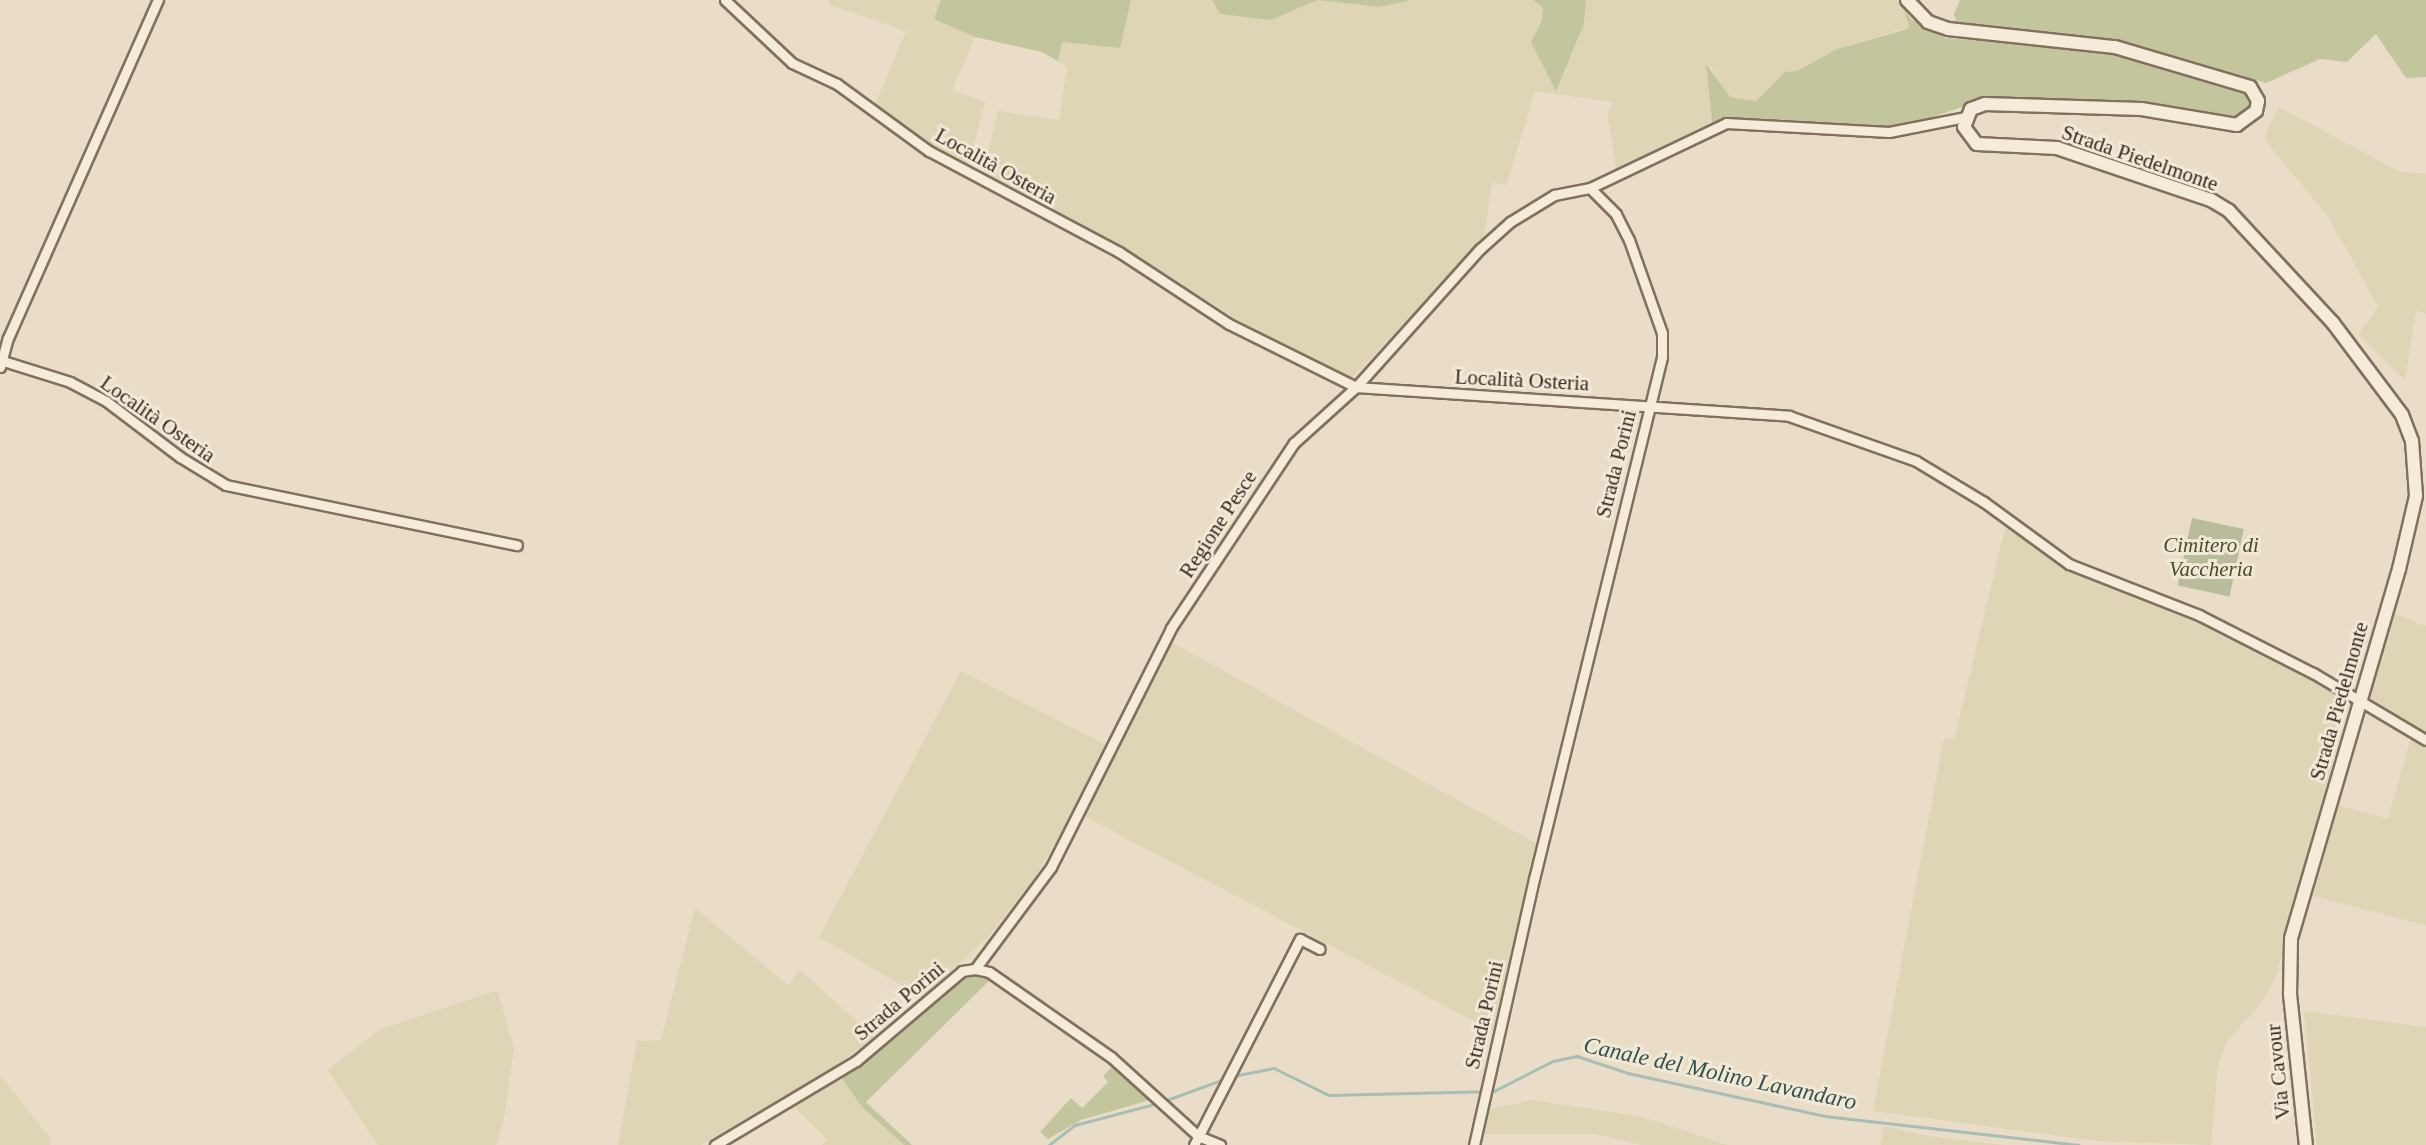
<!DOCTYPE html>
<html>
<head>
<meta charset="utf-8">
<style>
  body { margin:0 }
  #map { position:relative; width:2426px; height:1145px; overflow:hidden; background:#e9ddc7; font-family:"Times New Roman",serif }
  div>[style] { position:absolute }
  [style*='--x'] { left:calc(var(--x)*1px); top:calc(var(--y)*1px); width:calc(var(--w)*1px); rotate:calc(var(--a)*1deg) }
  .farmland>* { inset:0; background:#ddd5b5 }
  .green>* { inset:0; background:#c3c69c }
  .cemetery>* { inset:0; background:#b9bc9a; transform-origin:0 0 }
  .stream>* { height:2.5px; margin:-1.25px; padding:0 1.25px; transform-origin:1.25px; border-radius:1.25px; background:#a8bdb6 }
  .roads { filter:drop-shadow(2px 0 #82705f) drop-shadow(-2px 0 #82705f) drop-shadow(0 2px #82705f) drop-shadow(0 -2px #82705f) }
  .street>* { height:9px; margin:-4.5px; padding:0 4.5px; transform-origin:4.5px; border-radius:4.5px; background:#f5ebd9 }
  .secondary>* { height:12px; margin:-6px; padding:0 6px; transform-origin:6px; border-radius:6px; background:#f5ebd9 }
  span { translate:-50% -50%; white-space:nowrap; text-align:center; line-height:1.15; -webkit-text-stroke:6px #f1e8d6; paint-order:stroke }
  .street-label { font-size:21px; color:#342920 }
  .park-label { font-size:21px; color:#474e2a; font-style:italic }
  .water-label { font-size:23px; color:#32524e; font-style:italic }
</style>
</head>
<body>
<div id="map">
  <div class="farmland">
    <div style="clip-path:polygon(830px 0,941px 0,934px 19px,975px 37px,952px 90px,985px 102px,968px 168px,874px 107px,906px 31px,830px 5px)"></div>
    <div style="clip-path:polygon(1131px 0,1212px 0,1213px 4px,1271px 20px,1318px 0,1379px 7px,1412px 0,1533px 0,1543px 8px,1542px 20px,1531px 42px,1556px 90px,1584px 24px,1586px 0,1901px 0,1909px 27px,1837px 49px,1797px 71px,1785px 72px,1757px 101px,1730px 97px,1719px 87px,1711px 66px,1706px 70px,1712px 123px,1616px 170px,1608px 116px,1613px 102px,1535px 91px,1506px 186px,1492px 182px,1484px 239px,1352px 378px,1254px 330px,1143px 260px,982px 177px,998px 111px,1059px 120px,1067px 67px,1058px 61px,1062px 42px,1119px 48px)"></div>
    <div style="clip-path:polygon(2279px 107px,2400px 172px,2426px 174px,2426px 314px,2416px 311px,2405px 380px,2359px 334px,2378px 307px,2328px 216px,2270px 147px,2265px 135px)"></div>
    <div style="clip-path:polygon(2006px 525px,2064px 568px,2207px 624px,2329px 689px,2343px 706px,2343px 723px,2276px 976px,2262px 1002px,2226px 1043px,2218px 1067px,2211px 1145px,2098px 1141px,1873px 1111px,1944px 738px,1954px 740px)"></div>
    <div style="clip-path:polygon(2393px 613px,2426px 626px,2426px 735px,2370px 698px)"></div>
    <div style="clip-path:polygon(1169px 641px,1539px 845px,1493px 1031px,1082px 815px)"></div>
    <div style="clip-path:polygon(961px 671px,1105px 744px,1067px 823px,1035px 877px,987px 938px,922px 997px,819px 937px)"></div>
    <div style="clip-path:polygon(2411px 738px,2426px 748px,2426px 925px,2313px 896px,2339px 805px,2388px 819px)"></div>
    <div style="clip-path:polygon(695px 908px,789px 986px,799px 969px,874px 1037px,837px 1065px,701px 1145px,618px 1145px,637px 1041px,661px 1040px)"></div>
    <div style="clip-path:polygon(497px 990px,514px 1048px,504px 1118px,496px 1145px,378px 1145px,328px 1070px,380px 1029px)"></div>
    <div style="clip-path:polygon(2304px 1011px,2426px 1027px,2426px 1145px,2317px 1145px)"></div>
    <div style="clip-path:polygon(0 1075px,50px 1138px,50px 1145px,0 1145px)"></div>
    <div style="clip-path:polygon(842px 1079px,862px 1107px,904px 1145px,822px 1145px,827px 1140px,792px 1104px)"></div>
    <div style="clip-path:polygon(1532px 1100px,1639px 1116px,1728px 1145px,1641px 1145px,1595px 1134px,1483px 1134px,1487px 1110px)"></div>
    <div style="clip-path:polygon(1883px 1126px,1934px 1137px,2004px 1145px,1881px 1145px)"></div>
  </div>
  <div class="green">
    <div style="clip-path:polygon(941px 0,1131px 0,1120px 48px,1062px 42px,1058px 61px,1042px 52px,975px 37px,934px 19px)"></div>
    <div style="clip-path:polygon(1212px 0,1412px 0,1379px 7px,1318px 0,1271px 20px,1220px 14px)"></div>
    <div style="clip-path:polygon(1533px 0,1586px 0,1584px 24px,1556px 91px,1531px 42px,1542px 20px,1543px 8px)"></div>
    <div style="clip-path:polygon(1960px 0,2426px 0,2426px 77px,2406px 78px,2376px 34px,2347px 62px,2320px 59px,2266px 83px,2115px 40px,1957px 24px,1954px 14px)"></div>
    <div style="clip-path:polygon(1904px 10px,1912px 20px,1945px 38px,2111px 51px,2247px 92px,2252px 106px,2233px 120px,2155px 104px,1983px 100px,1912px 124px,1884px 127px,1756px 118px,1712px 123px,1706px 64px,1730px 97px,1756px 101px,1785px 72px,1797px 71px,1837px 49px,1904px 30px,1909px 27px)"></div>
    <div style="clip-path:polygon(983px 976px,990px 980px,866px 1102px,912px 1145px,904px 1145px,862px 1107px,842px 1079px,966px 977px)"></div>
    <div style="clip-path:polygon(1112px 1067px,1150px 1100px,1081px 1120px,1048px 1139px,1040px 1132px,1071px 1098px,1082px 1108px,1108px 1082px,1103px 1076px)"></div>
  </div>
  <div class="cemetery">
    <div style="left:2192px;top:518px;width:53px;height:69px;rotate:12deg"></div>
  </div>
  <div class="stream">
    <div style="--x:1233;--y:1076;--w:42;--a:-11"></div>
    <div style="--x:1274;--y:1068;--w:61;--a:26.1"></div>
    <div style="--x:1329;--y:1095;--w:165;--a:-1.4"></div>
    <div style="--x:1494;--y:1091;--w:66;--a:-27"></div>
    <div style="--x:1553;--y:1061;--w:25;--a:-12"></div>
    <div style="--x:1577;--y:1056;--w:54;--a:18.4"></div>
    <div style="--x:1628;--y:1073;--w:202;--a:12.3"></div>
    <div style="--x:1825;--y:1116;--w:255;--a:6.5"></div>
    <div style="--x:1164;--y:1101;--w:64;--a:-20.1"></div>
    <div style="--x:1049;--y:1145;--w:33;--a:-38"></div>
    <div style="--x:1075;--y:1125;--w:86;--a:-14.8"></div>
  </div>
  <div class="roads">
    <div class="street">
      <div style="--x:725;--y:0;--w:92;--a:43.2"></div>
      <div style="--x:792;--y:63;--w:50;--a:25"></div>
      <div style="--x:837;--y:84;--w:114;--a:36.1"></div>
      <div style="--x:929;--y:151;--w:215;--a:28"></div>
      <div style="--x:1119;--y:252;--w:131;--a:33.2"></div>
      <div style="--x:1229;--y:324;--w:142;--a:26.4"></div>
      <div style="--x:1356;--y:387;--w:434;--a:3.8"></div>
      <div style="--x:1789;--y:416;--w:135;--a:19.5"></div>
      <div style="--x:1916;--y:461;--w:79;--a:31.1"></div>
      <div style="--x:1984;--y:502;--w:105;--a:36.1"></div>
      <div style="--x:2069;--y:564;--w:140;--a:21.4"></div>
      <div style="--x:2199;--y:615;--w:128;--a:27"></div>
      <div style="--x:2313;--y:673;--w:131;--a:30.7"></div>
      <div style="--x:1590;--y:188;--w:151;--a:-25.5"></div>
      <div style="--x:1726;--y:123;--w:163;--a:3.2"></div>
      <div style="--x:1889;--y:132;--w:77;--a:-11.2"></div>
      <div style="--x:0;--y:360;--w:73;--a:17.4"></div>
      <div style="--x:70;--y:382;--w:41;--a:27.8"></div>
      <div style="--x:106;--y:401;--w:93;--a:37.1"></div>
      <div style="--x:180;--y:457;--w:54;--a:31.3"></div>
      <div style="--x:226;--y:485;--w:297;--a:11.7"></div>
      <div style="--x:0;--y:367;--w:30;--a:-75"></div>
      <div style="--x:8;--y:338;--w:370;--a:-66.1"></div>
      <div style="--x:975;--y:969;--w:127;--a:-53.3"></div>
      <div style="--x:1051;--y:867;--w:267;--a:-63.3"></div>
      <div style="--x:1171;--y:628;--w:222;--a:-56.4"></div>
      <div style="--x:1294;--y:443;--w:84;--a:-42.1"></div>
      <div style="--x:1356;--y:387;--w:186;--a:-48.1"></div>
      <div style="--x:1480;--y:249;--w:40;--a:-42"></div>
      <div style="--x:1510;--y:222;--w:52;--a:-31.5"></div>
      <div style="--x:1554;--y:195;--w:37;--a:-11"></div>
      <div style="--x:715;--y:1145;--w:164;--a:-30.8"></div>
      <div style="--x:856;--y:1061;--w:139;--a:-40.3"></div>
      <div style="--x:962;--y:971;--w:13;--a:-9"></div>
      <div style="--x:975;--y:969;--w:14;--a:12"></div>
      <div style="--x:989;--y:972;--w:149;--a:34.9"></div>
      <div style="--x:1111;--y:1057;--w:118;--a:42.2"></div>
      <div style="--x:1198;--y:1136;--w:24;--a:22"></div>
      <div style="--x:1194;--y:1145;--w:232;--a:-62.8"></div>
      <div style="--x:1300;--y:939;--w:22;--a:27"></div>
      <div style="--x:1474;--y:1145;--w:273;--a:-77.3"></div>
      <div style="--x:1534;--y:879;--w:537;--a:-76.22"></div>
      <div style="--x:1662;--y:357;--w:24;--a:-90"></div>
      <div style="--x:1662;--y:333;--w:99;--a:-109.5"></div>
      <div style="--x:1629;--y:240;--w:29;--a:-117"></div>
      <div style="--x:1616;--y:214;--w:37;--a:-135"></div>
    </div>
    <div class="secondary">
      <div style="--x:1907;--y:0;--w:30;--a:46"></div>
      <div style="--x:1928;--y:22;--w:21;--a:19"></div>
      <div style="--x:1948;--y:29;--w:168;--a:6.2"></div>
      <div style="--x:2115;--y:47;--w:141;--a:16.5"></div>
      <div style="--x:2250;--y:87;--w:16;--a:60"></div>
      <div style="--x:2258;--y:101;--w:10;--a:101"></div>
      <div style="--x:2256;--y:111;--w:24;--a:144"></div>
      <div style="--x:2237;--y:125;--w:97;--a:-170.5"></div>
      <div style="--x:2141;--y:109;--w:156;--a:-178.2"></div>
      <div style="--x:1985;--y:104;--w:15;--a:160"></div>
      <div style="--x:1971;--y:109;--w:19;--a:111"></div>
      <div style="--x:1964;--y:127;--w:21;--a:53"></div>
      <div style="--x:1977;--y:144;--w:80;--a:2.9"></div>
      <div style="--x:2057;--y:148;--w:163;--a:18.7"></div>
      <div style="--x:2211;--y:200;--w:21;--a:31"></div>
      <div style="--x:2229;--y:211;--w:153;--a:47.1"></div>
      <div style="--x:2333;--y:323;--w:115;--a:53.1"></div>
      <div style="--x:2402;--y:415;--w:28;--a:69"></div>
      <div style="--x:2412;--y:441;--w:55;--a:85.8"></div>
      <div style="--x:2416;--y:496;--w:75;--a:103.1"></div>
      <div style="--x:2399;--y:569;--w:385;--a:106.3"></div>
      <div style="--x:2291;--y:939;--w:55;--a:91"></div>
      <div style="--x:2290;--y:994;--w:152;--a:84"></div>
    </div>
  </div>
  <div class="street-label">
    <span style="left:2140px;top:158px;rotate:19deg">Strada Piedelmonte</span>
    <span style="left:996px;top:166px;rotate:29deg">Località Osteria</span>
    <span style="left:1522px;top:380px;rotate:3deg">Località Osteria</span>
    <span style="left:158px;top:419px;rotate:35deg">Località Osteria</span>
    <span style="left:1616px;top:464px;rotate:-76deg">Strada Porini</span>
    <span style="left:1218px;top:524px;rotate:-57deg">Regione Pesce</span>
    <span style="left:2339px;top:701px;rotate:-74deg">Strada Piedelmonte</span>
    <span style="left:899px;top:1001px;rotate:-40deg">Strada Porini</span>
    <span style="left:1484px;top:1015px;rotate:-77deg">Strada Porini</span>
    <span style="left:2278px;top:1072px;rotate:-96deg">Via Cavour</span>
  </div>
  <div class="park-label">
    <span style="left:2211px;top:557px">Cimitero di<br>Vaccheria</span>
  </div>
  <div class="water-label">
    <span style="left:1720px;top:1074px;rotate:12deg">Canale del Molino Lavandaro</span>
  </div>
</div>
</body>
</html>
